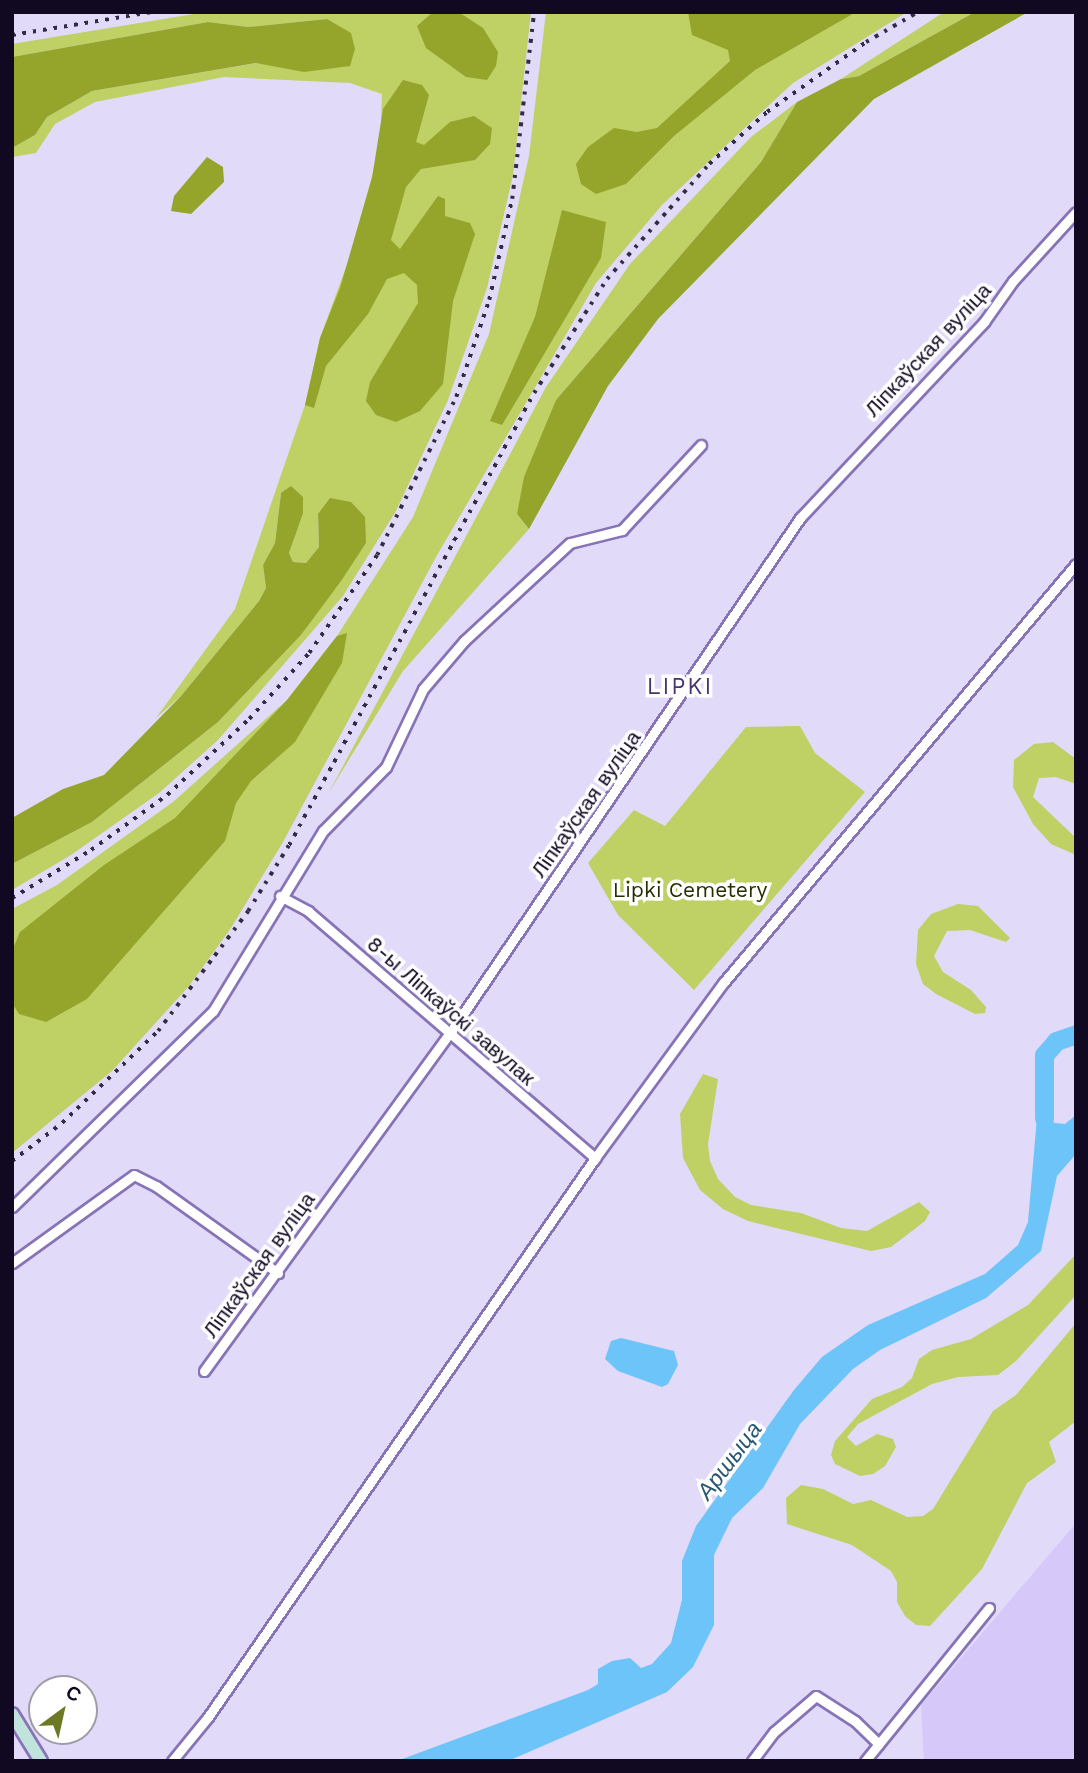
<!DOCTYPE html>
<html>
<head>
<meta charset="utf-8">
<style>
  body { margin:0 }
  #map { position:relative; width:1088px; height:1773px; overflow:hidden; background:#e1daf8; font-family:"Work Sans",sans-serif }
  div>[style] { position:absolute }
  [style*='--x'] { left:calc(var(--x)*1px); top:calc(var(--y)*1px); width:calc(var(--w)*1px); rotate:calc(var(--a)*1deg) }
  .built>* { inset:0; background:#d6c9fa }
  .green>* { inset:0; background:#bfd064 }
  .forest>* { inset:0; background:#95a42b }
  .water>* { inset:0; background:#6cc4f8 }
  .river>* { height:19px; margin:-9.5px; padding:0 9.5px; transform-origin:9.5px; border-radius:9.5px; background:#6cc4f8 }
  .roads { filter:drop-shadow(2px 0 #8773b7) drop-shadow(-2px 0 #8773b7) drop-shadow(0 2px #8773b7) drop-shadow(0 -2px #8773b7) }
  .street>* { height:9px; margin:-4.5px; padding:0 4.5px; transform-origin:4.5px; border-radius:4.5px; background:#fff }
  .secondary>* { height:12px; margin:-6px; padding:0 6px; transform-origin:6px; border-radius:6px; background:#c0e3dc }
  .rail>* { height:3.5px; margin-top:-1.75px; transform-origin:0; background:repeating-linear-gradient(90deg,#332a45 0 3.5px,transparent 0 10.5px) }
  span { translate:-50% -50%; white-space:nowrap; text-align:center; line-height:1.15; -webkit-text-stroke:7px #fff; paint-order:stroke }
  .street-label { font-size:21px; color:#110822 }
  .park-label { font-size:21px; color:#272d00 }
  .neighbourhood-label { font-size:23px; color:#483371; letter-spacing:2px }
  .water-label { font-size:23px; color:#275772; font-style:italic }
  .frame { position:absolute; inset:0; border:14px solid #110822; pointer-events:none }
  .north { position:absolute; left:28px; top:1675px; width:70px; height:70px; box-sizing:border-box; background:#fff; border:2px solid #a09ca7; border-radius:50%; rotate:33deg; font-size:19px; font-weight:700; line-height:28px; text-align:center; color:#110822 }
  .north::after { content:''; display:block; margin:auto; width:24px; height:32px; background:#6e7925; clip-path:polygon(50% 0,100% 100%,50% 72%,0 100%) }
</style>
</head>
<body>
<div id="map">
  <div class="built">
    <div style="clip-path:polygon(1076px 1523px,1076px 1761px,924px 1761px,921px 1705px)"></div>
  </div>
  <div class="green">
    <div style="clip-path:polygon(206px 12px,531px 12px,513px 175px,487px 288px,448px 400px,396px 511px,343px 596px,218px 740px,159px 793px,71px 855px,12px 890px,12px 864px,92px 822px,218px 722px,301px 635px,366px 543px,318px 514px,319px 547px,306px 563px,293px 562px,289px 553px,295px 535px,281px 493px,275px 543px,263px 565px,266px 588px,259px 601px,181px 696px,156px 718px,235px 609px,305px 405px,320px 338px,349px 259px,380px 147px,382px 94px,350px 83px,224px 77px,95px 102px,55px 124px,36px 153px,12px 157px,12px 148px,35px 135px,47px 117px,92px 91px,257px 63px,278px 66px,327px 19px,248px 27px,208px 22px,12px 57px,12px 44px)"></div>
    <div style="clip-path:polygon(546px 12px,907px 12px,793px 83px,662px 205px,596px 283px,436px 557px,283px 842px,231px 928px,189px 986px,112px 1071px,12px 1153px,12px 909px,57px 885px,173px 802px,287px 700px,337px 636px,413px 517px,489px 334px,529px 156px)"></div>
    <div style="clip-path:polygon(944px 12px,975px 12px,859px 76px,841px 79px)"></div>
    <div style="clip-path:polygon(797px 102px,761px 162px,556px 400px,517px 514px,529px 529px,403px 671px,328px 794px,546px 387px,630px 264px,751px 137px)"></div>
    <div style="clip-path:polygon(800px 726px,815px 753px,865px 792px,694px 990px,618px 915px,588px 863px,634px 810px,665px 826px,746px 727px)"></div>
    <div style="clip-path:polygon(1053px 742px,1076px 759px,1076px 784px,1056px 777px,1039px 778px,1033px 797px,1076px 838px,1076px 855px,1051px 844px,1033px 824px,1013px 787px,1014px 760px,1034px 744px)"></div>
    <div style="clip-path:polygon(958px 904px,978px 906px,1010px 938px,1006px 942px,970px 930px,947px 931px,934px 956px,943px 972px,971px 990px,986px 1007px,985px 1013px,975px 1014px,936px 994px,923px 984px,916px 964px,918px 930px,931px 914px)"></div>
    <div style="clip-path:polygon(703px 1074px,718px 1079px,708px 1144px,710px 1161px,718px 1179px,735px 1197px,751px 1205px,801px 1213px,841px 1228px,867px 1231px,919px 1202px,930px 1212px,925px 1221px,891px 1247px,871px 1251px,748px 1221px,723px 1209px,700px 1190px,683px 1158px,680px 1114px)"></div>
    <div style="clip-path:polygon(1076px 1254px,1076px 1295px,1016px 1361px,998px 1375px,958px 1377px,932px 1384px,858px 1424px,847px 1437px,856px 1446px,877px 1434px,893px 1439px,896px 1447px,885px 1466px,873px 1474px,860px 1476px,835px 1464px,831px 1455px,835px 1441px,872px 1399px,902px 1387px,912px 1378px,919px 1359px,932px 1350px,971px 1339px,1028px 1305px)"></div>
    <div style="clip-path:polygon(1076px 1323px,1076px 1421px,1049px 1442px,1056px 1462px,1027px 1483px,982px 1569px,930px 1626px,916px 1625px,905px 1616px,897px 1602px,897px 1582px,891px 1571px,852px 1545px,787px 1524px,786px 1498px,801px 1485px,823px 1489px,853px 1504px,871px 1500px,907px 1517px,923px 1516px,933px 1509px,993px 1411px,1016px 1395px)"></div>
  </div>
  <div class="forest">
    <div style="clip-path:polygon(433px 12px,460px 13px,483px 28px,498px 52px,496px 66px,487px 80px,466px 77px,426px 48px,417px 26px)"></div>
    <div style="clip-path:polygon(688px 12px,856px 12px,755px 70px,674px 136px,626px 184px,596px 194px,581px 184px,576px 164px,588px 147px,614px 128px,637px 132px,657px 128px,730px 61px,728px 50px,692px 35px)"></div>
    <div style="clip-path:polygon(975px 12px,1028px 12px,874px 99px,658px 319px,608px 386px,529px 529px,517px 514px,524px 477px,556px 400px,761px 162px,797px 102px,841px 79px,859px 76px)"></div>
    <div style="clip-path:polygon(327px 19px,351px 33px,355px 49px,350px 66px,304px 72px,256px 63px,92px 91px,47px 117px,35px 135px,12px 148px,12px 57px,208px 22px,248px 27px)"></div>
    <div style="clip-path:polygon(403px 80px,422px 85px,429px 95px,416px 142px,424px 145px,450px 122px,474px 116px,492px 128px,490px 144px,475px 160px,421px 169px,406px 187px,391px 240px,400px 249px,438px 196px,445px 199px,445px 216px,470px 223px,475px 234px,453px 301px,443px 384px,420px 411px,396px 422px,376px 415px,366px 401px,370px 382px,418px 303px,417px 285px,404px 273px,387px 279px,368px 314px,326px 366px,314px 408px,305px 405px,320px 338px,340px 288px,372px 178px,383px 109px)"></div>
    <div style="clip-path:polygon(207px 157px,223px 167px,224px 182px,191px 214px,171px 211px,174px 196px)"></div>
    <div style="clip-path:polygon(562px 210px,606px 222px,601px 258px,502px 425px,490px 421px,535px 317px)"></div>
    <div style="clip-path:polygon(291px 486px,303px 497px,303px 513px,289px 553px,293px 562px,306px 563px,319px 547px,318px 514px,330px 498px,351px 502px,365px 517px,366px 543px,341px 581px,301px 635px,218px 722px,92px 822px,12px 864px,12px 818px,63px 789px,104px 775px,181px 696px,259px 601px,266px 588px,263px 565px,275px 543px,281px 493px)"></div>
    <div style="clip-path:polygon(347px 633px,342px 663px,295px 742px,251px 781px,236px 803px,225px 841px,87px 999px,46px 1022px,19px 1014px,12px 1003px,12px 951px,20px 932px,104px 865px,175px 818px,287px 700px,337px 636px)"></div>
  </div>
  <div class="water">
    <div style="clip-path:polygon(1039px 1094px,1044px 1094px,1054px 1123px,1065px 1124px,1076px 1115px,1076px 1154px,1057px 1176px,1041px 1251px,986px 1298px,880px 1350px,853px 1369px,800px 1424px,763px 1488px,732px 1518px,714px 1555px,714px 1625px,693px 1667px,667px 1692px,508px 1761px,397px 1761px,588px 1690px,598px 1684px,598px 1669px,612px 1661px,630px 1658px,641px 1668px,652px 1664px,671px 1643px,682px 1600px,682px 1561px,696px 1526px,794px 1390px,822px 1357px,868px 1325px,985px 1274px,1018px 1245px,1028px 1222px)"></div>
    <div style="clip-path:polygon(621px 1338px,674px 1351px,678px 1365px,668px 1384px,662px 1387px,618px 1371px,605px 1359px,611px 1341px)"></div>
  </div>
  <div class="river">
    <div style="--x:1044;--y:1118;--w:63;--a:-90"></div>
    <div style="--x:1044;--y:1055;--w:18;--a:-49"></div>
    <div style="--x:1056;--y:1041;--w:21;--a:-19"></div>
  </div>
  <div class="roads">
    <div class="street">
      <div style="--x:280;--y:896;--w:32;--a:28"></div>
      <div style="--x:308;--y:911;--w:379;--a:40.7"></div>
      <div style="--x:12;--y:1207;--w:281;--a:-44.3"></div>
      <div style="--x:213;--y:1011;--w:211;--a:-58.6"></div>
      <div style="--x:323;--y:831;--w:90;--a:-45.5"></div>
      <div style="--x:386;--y:767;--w:86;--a:-64.6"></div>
      <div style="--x:423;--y:689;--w:63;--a:-49.5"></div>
      <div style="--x:464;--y:641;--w:144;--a:-42.8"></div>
      <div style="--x:570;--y:543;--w:54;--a:-14"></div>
      <div style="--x:622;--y:530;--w:116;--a:-47.1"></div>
      <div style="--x:12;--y:1263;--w:150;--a:-35.8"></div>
      <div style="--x:134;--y:1175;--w:25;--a:27"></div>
      <div style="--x:156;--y:1186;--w:150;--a:35.5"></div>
      <div style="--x:204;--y:1371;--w:418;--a:-54"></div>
      <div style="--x:450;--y:1033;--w:623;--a:-55.8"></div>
      <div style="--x:800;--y:518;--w:269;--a:-46.8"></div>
      <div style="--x:984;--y:322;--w:50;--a:-54.7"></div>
      <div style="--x:1013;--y:281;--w:93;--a:-47.6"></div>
      <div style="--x:172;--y:1761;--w:57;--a:-50.7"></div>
      <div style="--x:208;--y:1717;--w:680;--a:-55.3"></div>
      <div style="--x:595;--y:1158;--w:218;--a:-53.8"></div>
      <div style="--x:724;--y:982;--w:546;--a:-49.9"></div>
      <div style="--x:752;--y:1761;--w:36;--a:-53"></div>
      <div style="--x:774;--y:1732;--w:55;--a:-40.6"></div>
      <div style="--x:816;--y:1696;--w:46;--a:32.7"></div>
      <div style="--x:855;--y:1721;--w:33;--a:44"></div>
      <div style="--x:865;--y:1761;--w:197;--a:-51"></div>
    </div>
    <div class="secondary">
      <div style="--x:12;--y:1714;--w:55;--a:58.3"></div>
    </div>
  </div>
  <div class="rail">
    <div style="--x:12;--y:35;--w:143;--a:-9.3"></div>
    <div style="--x:12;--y:898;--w:92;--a:-31.3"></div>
    <div style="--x:91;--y:850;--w:94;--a:-35.9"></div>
    <div style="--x:167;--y:795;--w:112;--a:-42.8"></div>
    <div style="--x:249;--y:719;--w:89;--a:-47.7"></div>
    <div style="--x:309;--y:653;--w:119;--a:-55.2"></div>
    <div style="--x:377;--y:555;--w:177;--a:-63.4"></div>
    <div style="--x:456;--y:397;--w:102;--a:-71.2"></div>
    <div style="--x:489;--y:300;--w:104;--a:-77.2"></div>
    <div style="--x:512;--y:199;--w:188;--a:-83.3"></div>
    <div style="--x:12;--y:1161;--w:63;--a:-37.2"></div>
    <div style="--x:62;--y:1123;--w:133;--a:-43.8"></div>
    <div style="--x:158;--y:1031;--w:150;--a:-53.1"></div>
    <div style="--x:248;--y:911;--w:78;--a:-58.2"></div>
    <div style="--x:289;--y:845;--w:514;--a:-61.54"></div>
    <div style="--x:534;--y:393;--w:135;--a:-57.4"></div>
    <div style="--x:607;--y:279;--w:154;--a:-48.4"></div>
    <div style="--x:709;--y:164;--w:78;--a:-41.9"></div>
    <div style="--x:767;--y:112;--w:121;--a:-35.3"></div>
    <div style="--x:866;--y:42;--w:60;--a:-30"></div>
  </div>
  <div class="street-label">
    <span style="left:928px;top:350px;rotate:-47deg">Ліпкаўская вуліца</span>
    <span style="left:586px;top:804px;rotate:-55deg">Ліпкаўская вуліца</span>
    <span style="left:451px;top:1011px;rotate:41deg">8-ы Ліпкаўскі завулак</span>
    <span style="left:259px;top:1265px;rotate:-54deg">Ліпкаўская вуліца</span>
  </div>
  <div class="park-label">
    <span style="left:690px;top:890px">Lipki Cemetery</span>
  </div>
  <div class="neighbourhood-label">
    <span style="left:680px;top:687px">LIPKI</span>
  </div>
  <div class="water-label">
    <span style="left:730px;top:1461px;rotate:-53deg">Аршыца</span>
  </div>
  <div class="frame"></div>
  <div class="north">С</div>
</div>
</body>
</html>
